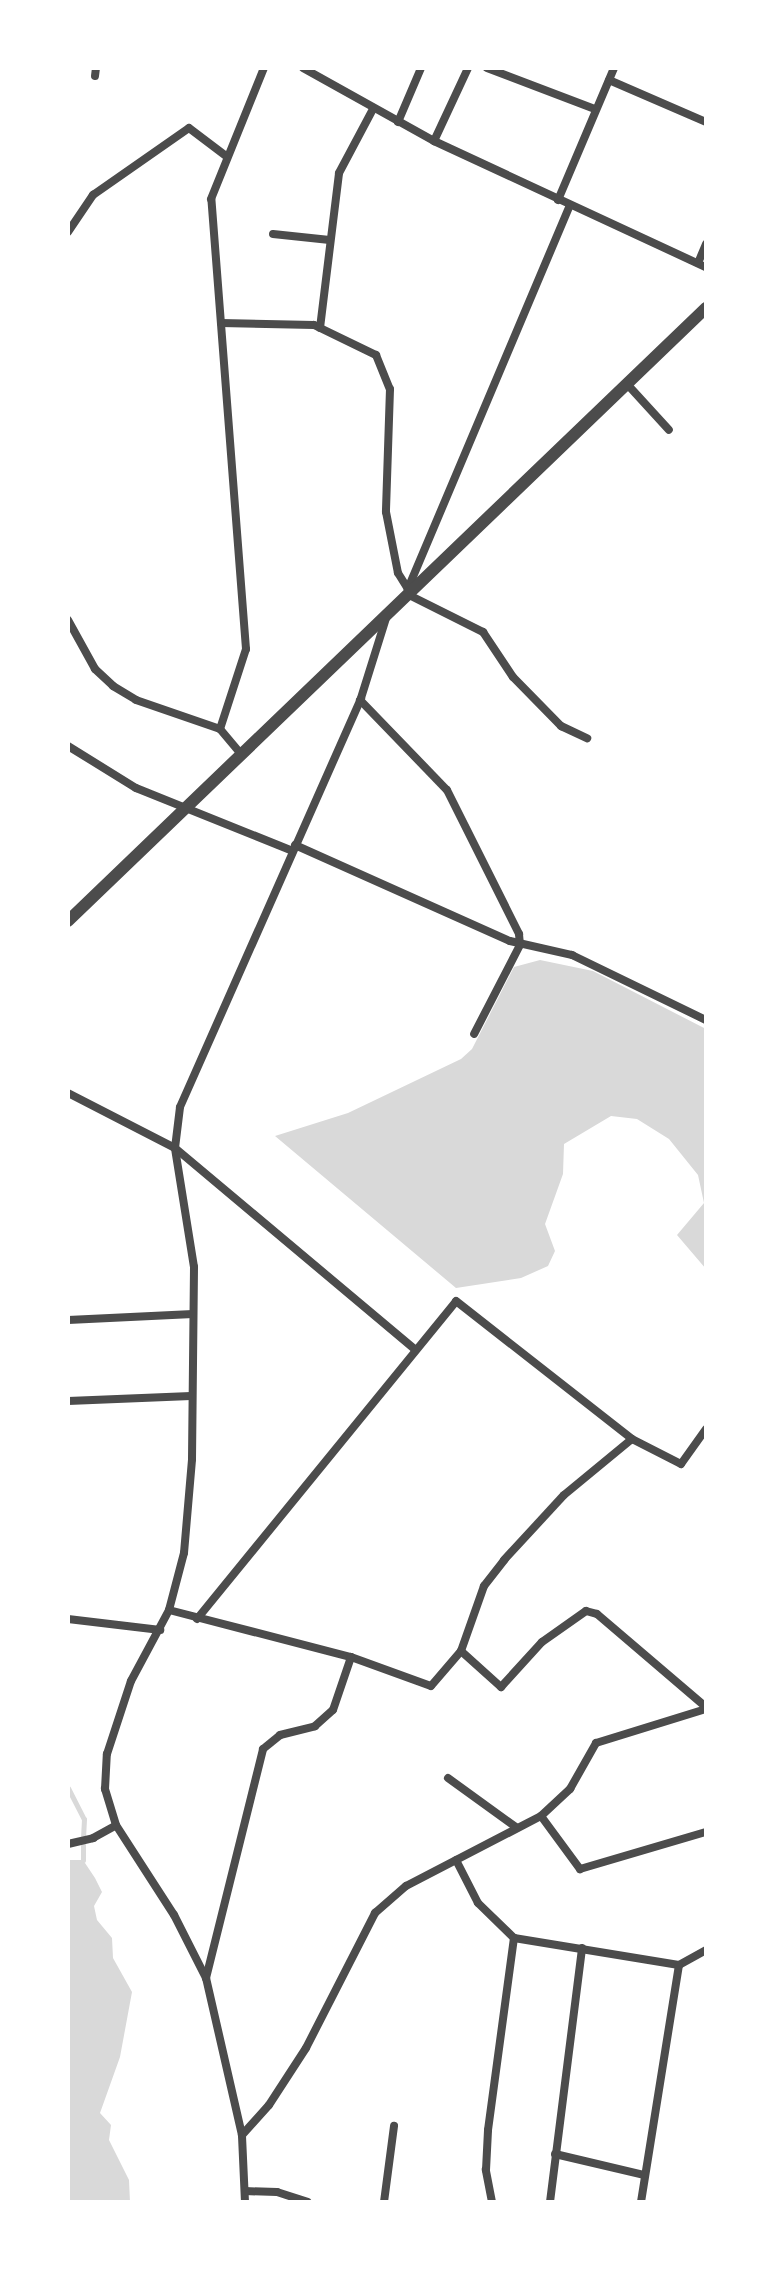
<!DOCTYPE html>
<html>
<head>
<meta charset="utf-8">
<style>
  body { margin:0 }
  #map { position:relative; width:774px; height:2270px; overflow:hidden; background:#fff; font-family:"Exo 2",sans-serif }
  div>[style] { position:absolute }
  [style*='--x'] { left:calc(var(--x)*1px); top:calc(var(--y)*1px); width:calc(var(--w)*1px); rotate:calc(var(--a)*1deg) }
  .water>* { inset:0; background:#d9d9d9 }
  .stream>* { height:5px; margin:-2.5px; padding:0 2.5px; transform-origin:2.5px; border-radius:2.5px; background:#d9d9d9 }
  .minor>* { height:8px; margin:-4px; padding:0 4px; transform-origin:4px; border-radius:4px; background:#4c4c4c }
  .tertiary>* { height:12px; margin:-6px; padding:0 6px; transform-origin:6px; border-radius:6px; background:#4c4c4c }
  span { translate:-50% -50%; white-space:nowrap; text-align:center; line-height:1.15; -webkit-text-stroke:6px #fff; paint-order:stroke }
  .frame { position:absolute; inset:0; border:70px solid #fff; pointer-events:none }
</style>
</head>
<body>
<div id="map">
  <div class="water">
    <div style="clip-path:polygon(540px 960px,593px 971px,706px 1029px,706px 1269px,677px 1235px,704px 1203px,698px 1175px,669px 1139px,637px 1119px,611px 1116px,564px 1144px,563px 1174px,545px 1224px,555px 1251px,548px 1266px,521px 1278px,456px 1288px,275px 1136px,348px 1113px,461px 1059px,472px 1049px,514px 967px)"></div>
    <div style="clip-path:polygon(68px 1860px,83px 1860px,95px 1878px,102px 1892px,94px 1906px,97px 1920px,112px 1938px,113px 1958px,132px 1992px,120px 2057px,100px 2113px,111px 2125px,109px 2140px,129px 2180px,130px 2202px,68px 2202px)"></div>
  </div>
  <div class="stream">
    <div style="--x:68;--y:1788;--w:35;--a:63"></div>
    <div style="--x:84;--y:1819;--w:17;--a:93"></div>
    <div style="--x:83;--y:1860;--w:15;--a:-90"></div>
  </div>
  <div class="minor">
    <div style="--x:303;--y:68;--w:150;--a:29.1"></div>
    <div style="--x:434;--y:141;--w:300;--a:24.9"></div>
    <div style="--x:487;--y:68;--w:116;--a:20.8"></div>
    <div style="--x:95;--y:76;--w:8;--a:-83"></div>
    <div style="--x:609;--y:80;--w:106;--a:23.4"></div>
    <div style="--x:398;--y:122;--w:59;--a:-66.9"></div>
    <div style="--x:434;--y:141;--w:81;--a:-65"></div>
    <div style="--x:558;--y:200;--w:143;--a:-67"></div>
    <div style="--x:570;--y:205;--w:417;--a:112.9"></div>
    <div style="--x:408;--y:589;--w:6;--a:81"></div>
    <div style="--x:409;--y:595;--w:83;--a:26.6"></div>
    <div style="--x:483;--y:632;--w:54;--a:56.3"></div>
    <div style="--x:513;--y:677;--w:69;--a:45.6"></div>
    <div style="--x:561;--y:726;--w:29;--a:25"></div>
    <div style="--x:68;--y:232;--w:45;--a:-56"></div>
    <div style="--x:93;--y:195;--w:117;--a:-34.9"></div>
    <div style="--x:189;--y:128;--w:46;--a:37.1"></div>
    <div style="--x:273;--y:234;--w:57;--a:6"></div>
    <div style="--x:698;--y:263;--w:21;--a:-67"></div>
    <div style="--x:221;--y:323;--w:93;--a:1.2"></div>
    <div style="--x:314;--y:325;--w:69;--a:25.8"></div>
    <div style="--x:376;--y:355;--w:37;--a:68"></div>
    <div style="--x:390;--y:389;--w:123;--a:91.9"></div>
    <div style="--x:386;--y:512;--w:62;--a:78.9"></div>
    <div style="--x:398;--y:573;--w:19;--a:58"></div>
    <div style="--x:320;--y:328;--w:156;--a:-83"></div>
    <div style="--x:339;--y:173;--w:72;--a:-62"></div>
    <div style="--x:627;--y:384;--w:62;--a:47.6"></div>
    <div style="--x:68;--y:620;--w:56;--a:61.1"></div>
    <div style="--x:95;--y:669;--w:25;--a:43"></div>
    <div style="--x:113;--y:686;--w:27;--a:31"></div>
    <div style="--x:136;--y:700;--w:89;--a:19"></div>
    <div style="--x:220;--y:729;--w:33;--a:50"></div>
    <div style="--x:360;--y:700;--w:125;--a:46"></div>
    <div style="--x:447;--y:790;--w:161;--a:63.4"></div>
    <div style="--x:519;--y:934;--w:11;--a:85"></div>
    <div style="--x:520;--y:945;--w:100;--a:117.3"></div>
    <div style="--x:220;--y:729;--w:84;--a:-72"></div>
    <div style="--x:246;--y:649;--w:451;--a:-94.4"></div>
    <div style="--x:211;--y:199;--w:141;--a:-68"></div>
    <div style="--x:68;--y:746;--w:80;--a:31.7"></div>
    <div style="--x:136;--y:788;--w:169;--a:21.9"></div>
    <div style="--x:295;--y:845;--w:235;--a:24.1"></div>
    <div style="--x:510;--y:941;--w:64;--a:12.7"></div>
    <div style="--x:572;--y:955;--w:149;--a:25.9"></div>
    <div style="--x:68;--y:1093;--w:120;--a:27.2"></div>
    <div style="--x:175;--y:1148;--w:314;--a:40"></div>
    <div style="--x:68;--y:1320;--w:125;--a:-2.7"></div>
    <div style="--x:68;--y:1401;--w:123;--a:-2.3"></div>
    <div style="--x:169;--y:1610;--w:188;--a:14.5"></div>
    <div style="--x:351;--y:1657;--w:85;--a:19.9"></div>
    <div style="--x:431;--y:1686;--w:46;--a:-49.4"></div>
    <div style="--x:461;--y:1651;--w:69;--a:-70.5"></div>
    <div style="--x:484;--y:1586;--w:33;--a:-52"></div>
    <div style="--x:504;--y:1560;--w:88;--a:-47.3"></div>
    <div style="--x:564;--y:1495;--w:88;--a:-39.5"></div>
    <div style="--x:68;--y:1619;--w:93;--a:6.8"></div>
    <div style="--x:197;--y:1619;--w:410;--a:-50.8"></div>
    <div style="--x:456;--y:1301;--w:224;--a:38.1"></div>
    <div style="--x:632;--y:1439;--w:55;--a:27"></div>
    <div style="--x:681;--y:1464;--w:43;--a:-54.5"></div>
    <div style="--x:461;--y:1651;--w:54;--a:42"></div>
    <div style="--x:501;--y:1687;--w:61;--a:-47.7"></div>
    <div style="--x:542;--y:1642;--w:54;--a:-35.2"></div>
    <div style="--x:586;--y:1611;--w:11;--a:15"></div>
    <div style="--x:597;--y:1614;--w:143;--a:40.5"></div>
    <div style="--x:448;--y:1778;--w:85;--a:35.9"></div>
    <div style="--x:541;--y:1816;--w:66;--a:53.7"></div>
    <div style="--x:580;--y:1869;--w:131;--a:-16.4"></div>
    <div style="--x:68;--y:1844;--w:26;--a:-13"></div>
    <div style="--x:93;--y:1838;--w:26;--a:-29"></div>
    <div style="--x:456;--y:1860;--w:48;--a:62.9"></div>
    <div style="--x:478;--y:1903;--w:50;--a:44.2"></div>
    <div style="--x:514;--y:1938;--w:167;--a:9.3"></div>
    <div style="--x:679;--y:1965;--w:31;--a:-29"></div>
    <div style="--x:206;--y:1978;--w:236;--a:-76"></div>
    <div style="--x:263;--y:1749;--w:22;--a:-39"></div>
    <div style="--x:280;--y:1735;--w:36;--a:-14"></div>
    <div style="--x:315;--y:1726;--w:24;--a:-42"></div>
    <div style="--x:333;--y:1710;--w:56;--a:-71.2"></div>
    <div style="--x:242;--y:2135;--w:40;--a:-48"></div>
    <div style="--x:269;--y:2105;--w:68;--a:-57"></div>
    <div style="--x:306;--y:2048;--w:152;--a:-62.9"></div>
    <div style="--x:375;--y:1913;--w:41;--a:-41.1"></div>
    <div style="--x:406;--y:1886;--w:152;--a:-27.4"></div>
    <div style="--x:541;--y:1816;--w:40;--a:-43"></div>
    <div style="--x:570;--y:1789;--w:53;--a:-60.5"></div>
    <div style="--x:596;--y:1743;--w:115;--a:-17.2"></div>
    <div style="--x:555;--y:2154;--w:91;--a:13.3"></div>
    <div style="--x:245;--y:2191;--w:32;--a:2"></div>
    <div style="--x:277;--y:2192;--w:32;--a:18"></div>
    <div style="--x:245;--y:2202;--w:67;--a:-92.6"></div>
    <div style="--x:242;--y:2135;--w:161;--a:-102.9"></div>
    <div style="--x:206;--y:1978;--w:71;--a:-116.9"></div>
    <div style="--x:174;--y:1915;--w:107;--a:-122.8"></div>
    <div style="--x:116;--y:1825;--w:38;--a:-107"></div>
    <div style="--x:105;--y:1789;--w:35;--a:-87"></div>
    <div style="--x:107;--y:1754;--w:77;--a:-71.8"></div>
    <div style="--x:131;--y:1681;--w:81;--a:-61.8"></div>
    <div style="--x:169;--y:1610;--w:59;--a:-75.3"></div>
    <div style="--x:184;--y:1553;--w:94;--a:-85.1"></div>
    <div style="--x:192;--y:1459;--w:192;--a:-89.4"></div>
    <div style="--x:194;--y:1267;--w:121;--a:-99.1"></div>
    <div style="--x:175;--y:1148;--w:41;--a:-83"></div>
    <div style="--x:180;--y:1107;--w:447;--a:-66.1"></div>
    <div style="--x:361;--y:698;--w:84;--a:-72.6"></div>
    <div style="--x:384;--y:2202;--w:77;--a:-82.5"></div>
    <div style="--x:492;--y:2202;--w:33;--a:-101"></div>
    <div style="--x:486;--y:2170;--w:40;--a:-87.1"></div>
    <div style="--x:488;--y:2130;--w:194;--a:-82.3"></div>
    <div style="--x:550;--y:2202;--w:256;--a:-82.8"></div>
    <div style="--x:641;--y:2202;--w:240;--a:-80.9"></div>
  </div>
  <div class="tertiary">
    <div style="--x:68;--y:921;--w:885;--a:-43.86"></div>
  </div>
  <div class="frame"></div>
</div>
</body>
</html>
